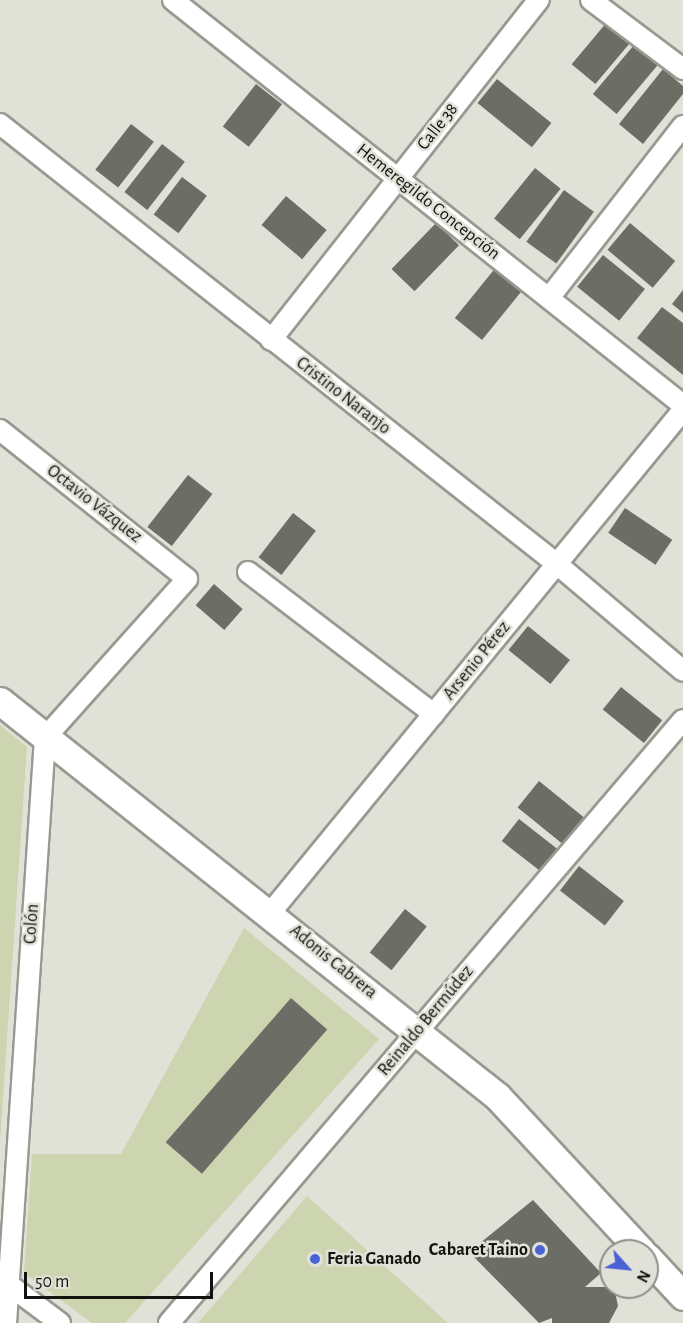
<!DOCTYPE html>
<html>
<head>
<meta charset="utf-8">
<style>
  body { margin:0 }
  #map { position:relative; width:683px; height:1323px; overflow:hidden; background:#e0e2d8; font-family:"Alegreya Sans",sans-serif }
  div>[style] { position:absolute }
  [style*='--x'] { left:calc(var(--x)*1px); top:calc(var(--y)*1px); width:calc(var(--w)*1px); rotate:calc(var(--a)*1deg) }
  .green>* { inset:0; background:#cdd5b0 }
  .building>* { inset:0; background:#6c6e65; transform-origin:0 0 }
  .roads { filter:drop-shadow(2px 0 #979a90) drop-shadow(-2px 0 #979a90) drop-shadow(0 2px #979a90) drop-shadow(0 -2px #979a90) }
  .street>* { height:20px; margin:-10px; padding:0 10px; transform-origin:10px; border-radius:10px; background:#fff }
  .secondary>* { height:27px; margin:-13.5px; padding:0 13.5px; transform-origin:13.5px; border-radius:13.5px; background:#fff }
  .dots>* { width:16px; height:16px; translate:-50% -50%; box-sizing:border-box; border:3px solid #e0e2d8; border-radius:50% }
  span { translate:-50% -50%; white-space:nowrap; text-align:center; line-height:1.15; -webkit-text-stroke:5px #e0e2d8; paint-order:stroke }
  .street-label { font-size:18px; color:#12130f }
  .poi-label { font-size:18px; color:#12130f; font-weight:700 }
  .right { translate:-100% -50%; text-align:right }
  .left { translate:0 -50%; text-align:left }
  .north { position:absolute; left:599px; top:1239px; width:60px; height:60px; box-sizing:border-box; background:#e0e2d8; border:2px solid #8e8f88; border-radius:50%; rotate:117deg; font-size:16px; font-weight:700; line-height:24px; text-align:center; color:#12130f }
  .north::after { content:''; display:block; margin:auto; width:21px; height:27px; background:#4a62d6; clip-path:polygon(50% 0,100% 100%,50% 72%,0 100%) }
  .scale { position:absolute; left:24px; top:1272px; width:189px; height:27px; box-sizing:border-box; border:3px solid #12130f; border-top:0; padding-left:8px; font-size:18px; line-height:21px; white-space:nowrap; color:#12130f; -webkit-text-stroke:4px #e0e2d8; paint-order:stroke }
</style>
</head>
<body>
<div id="map">
  <div class="green">
    <div style="clip-path:polygon(0 725px,27px 747px,0 1142px)"></div>
    <div style="clip-path:polygon(244px 928px,379px 1039px,125px 1323px,92px 1323px,24px 1273px,32px 1154px,121px 1154px)"></div>
    <div style="clip-path:polygon(307px 1196px,448px 1323px,198px 1323px)"></div>
  </div>
  <div class="building">
    <div style="left:607px;top:22px;width:31px;height:55px;rotate:40deg"></div>
    <div style="left:634px;top:45px;width:31px;height:64px;rotate:40deg"></div>
    <div style="clip-path:polygon(663px 69px,683px 86px,683px 94px,643px 144px,619px 124px)"></div>
    <div style="left:497px;top:79px;width:70px;height:31px;rotate:39deg"></div>
    <div style="left:256px;top:84px;width:33px;height:54px;rotate:38deg"></div>
    <div style="left:131px;top:124px;width:29px;height:58px;rotate:38deg"></div>
    <div style="left:162px;top:144px;width:29px;height:61px;rotate:38deg"></div>
    <div style="left:535px;top:168px;width:33px;height:65px;rotate:39deg"></div>
    <div style="left:182px;top:177px;width:31px;height:47px;rotate:37deg"></div>
    <div style="left:564px;top:190px;width:37px;height:64px;rotate:36deg"></div>
    <div style="left:286px;top:196px;width:53px;height:38px;rotate:40deg"></div>
    <div style="left:436px;top:223px;width:32px;height:64px;rotate:44deg"></div>
    <div style="left:630px;top:223px;width:59px;height:35px;rotate:40deg"></div>
    <div style="left:603px;top:255px;width:54px;height:41px;rotate:39deg"></div>
    <div style="left:497px;top:266px;width:35px;height:67px;rotate:39deg"></div>
    <div style="clip-path:polygon(683px 290px,683px 313px,672px 304px)"></div>
    <div style="clip-path:polygon(662px 307px,683px 323px,683px 375px,637px 338px)"></div>
    <div style="left:188px;top:475px;width:31px;height:66px;rotate:38deg"></div>
    <div style="left:625px;top:508px;width:57px;height:30px;rotate:34deg"></div>
    <div style="left:293px;top:513px;width:29px;height:56px;rotate:38deg"></div>
    <div style="left:214px;top:584px;width:38px;height:28px;rotate:41deg"></div>
    <div style="left:528px;top:626px;width:54px;height:31px;rotate:39deg"></div>
    <div style="left:621px;top:687px;width:53px;height:29px;rotate:39deg"></div>
    <div style="left:539px;top:781px;width:58px;height:34px;rotate:39deg"></div>
    <div style="left:519px;top:819px;width:48px;height:28px;rotate:38deg"></div>
    <div style="left:579px;top:866px;width:57px;height:31px;rotate:38deg"></div>
    <div style="left:405px;top:909px;width:28px;height:56px;rotate:39deg"></div>
    <div style="left:291px;top:998px;width:48px;height:191px;rotate:41deg"></div>
    <div style="clip-path:polygon(533px 1200px,601px 1273px,585px 1287px,614px 1287px,618px 1306px,609px 1323px,552px 1323px,552px 1318px,539px 1323px,469px 1252px)"></div>
  </div>
  <div class="roads">
    <div class="street">
      <div style="--x:173;--y:0;--w:651;--a:38.45"></div>
      <div style="--x:591;--y:0;--w:115;--a:36.9"></div>
      <div style="--x:0;--y:124;--w:710;--a:38.31"></div>
      <div style="--x:557;--y:564;--w:165;--a:40.3"></div>
      <div style="--x:549;--y:298;--w:218;--a:-52.1"></div>
      <div style="--x:271;--y:340;--w:433;--a:-51.8"></div>
      <div style="--x:0;--y:430;--w:239;--a:38.5"></div>
      <div style="--x:187;--y:579;--w:213;--a:131.8"></div>
      <div style="--x:45;--y:738;--w:586;--a:93.81"></div>
      <div style="--x:248;--y:572;--w:234;--a:37.4"></div>
      <div style="--x:271;--y:912;--w:649;--a:-50.62"></div>
      <div style="--x:8;--y:1284;--w:65;--a:36.9"></div>
      <div style="--x:169;--y:1323;--w:792;--a:-49.56"></div>
    </div>
    <div class="secondary">
      <div style="--x:0;--y:701;--w:635;--a:38.48"></div>
      <div style="--x:497;--y:1096;--w:212;--a:47.1"></div>
      <div style="--x:647;--y:1257;--w:53;--a:47.3"></div>
    </div>
  </div>
  <div class="dots">
    <div style="left:540px;top:1250px;background:#4a62d6"></div>
    <div style="left:315px;top:1259px;background:#4a62d6"></div>
  </div>
  <div class="street-label">
    <span style="left:438px;top:127px;rotate:-52deg">Calle 38</span>
    <span style="left:428px;top:202px;rotate:38deg">Hemeregildo Concepción</span>
    <span style="left:343px;top:396px;rotate:38deg">Cristino Naranjo</span>
    <span style="left:94px;top:504px;rotate:38deg">Octavio Vázquez</span>
    <span style="left:477px;top:661px;rotate:-51deg">Arsenio Pérez</span>
    <span style="left:32px;top:924px;rotate:-86deg">Colón</span>
    <span style="left:333px;top:962px;rotate:39deg">Adonis Cabrera</span>
    <span style="left:426px;top:1021px;rotate:-50deg">Reinaldo Bermúdez</span>
  </div>
  <div class="poi-label">
    <span class="right" style="left:528px;top:1250px">Cabaret Taino</span>
    <span class="left" style="left:327px;top:1259px">Feria Ganado</span>
  </div>
  <div class="north">N</div>
  <div class="scale">50 m</div>
</div>
</body>
</html>
